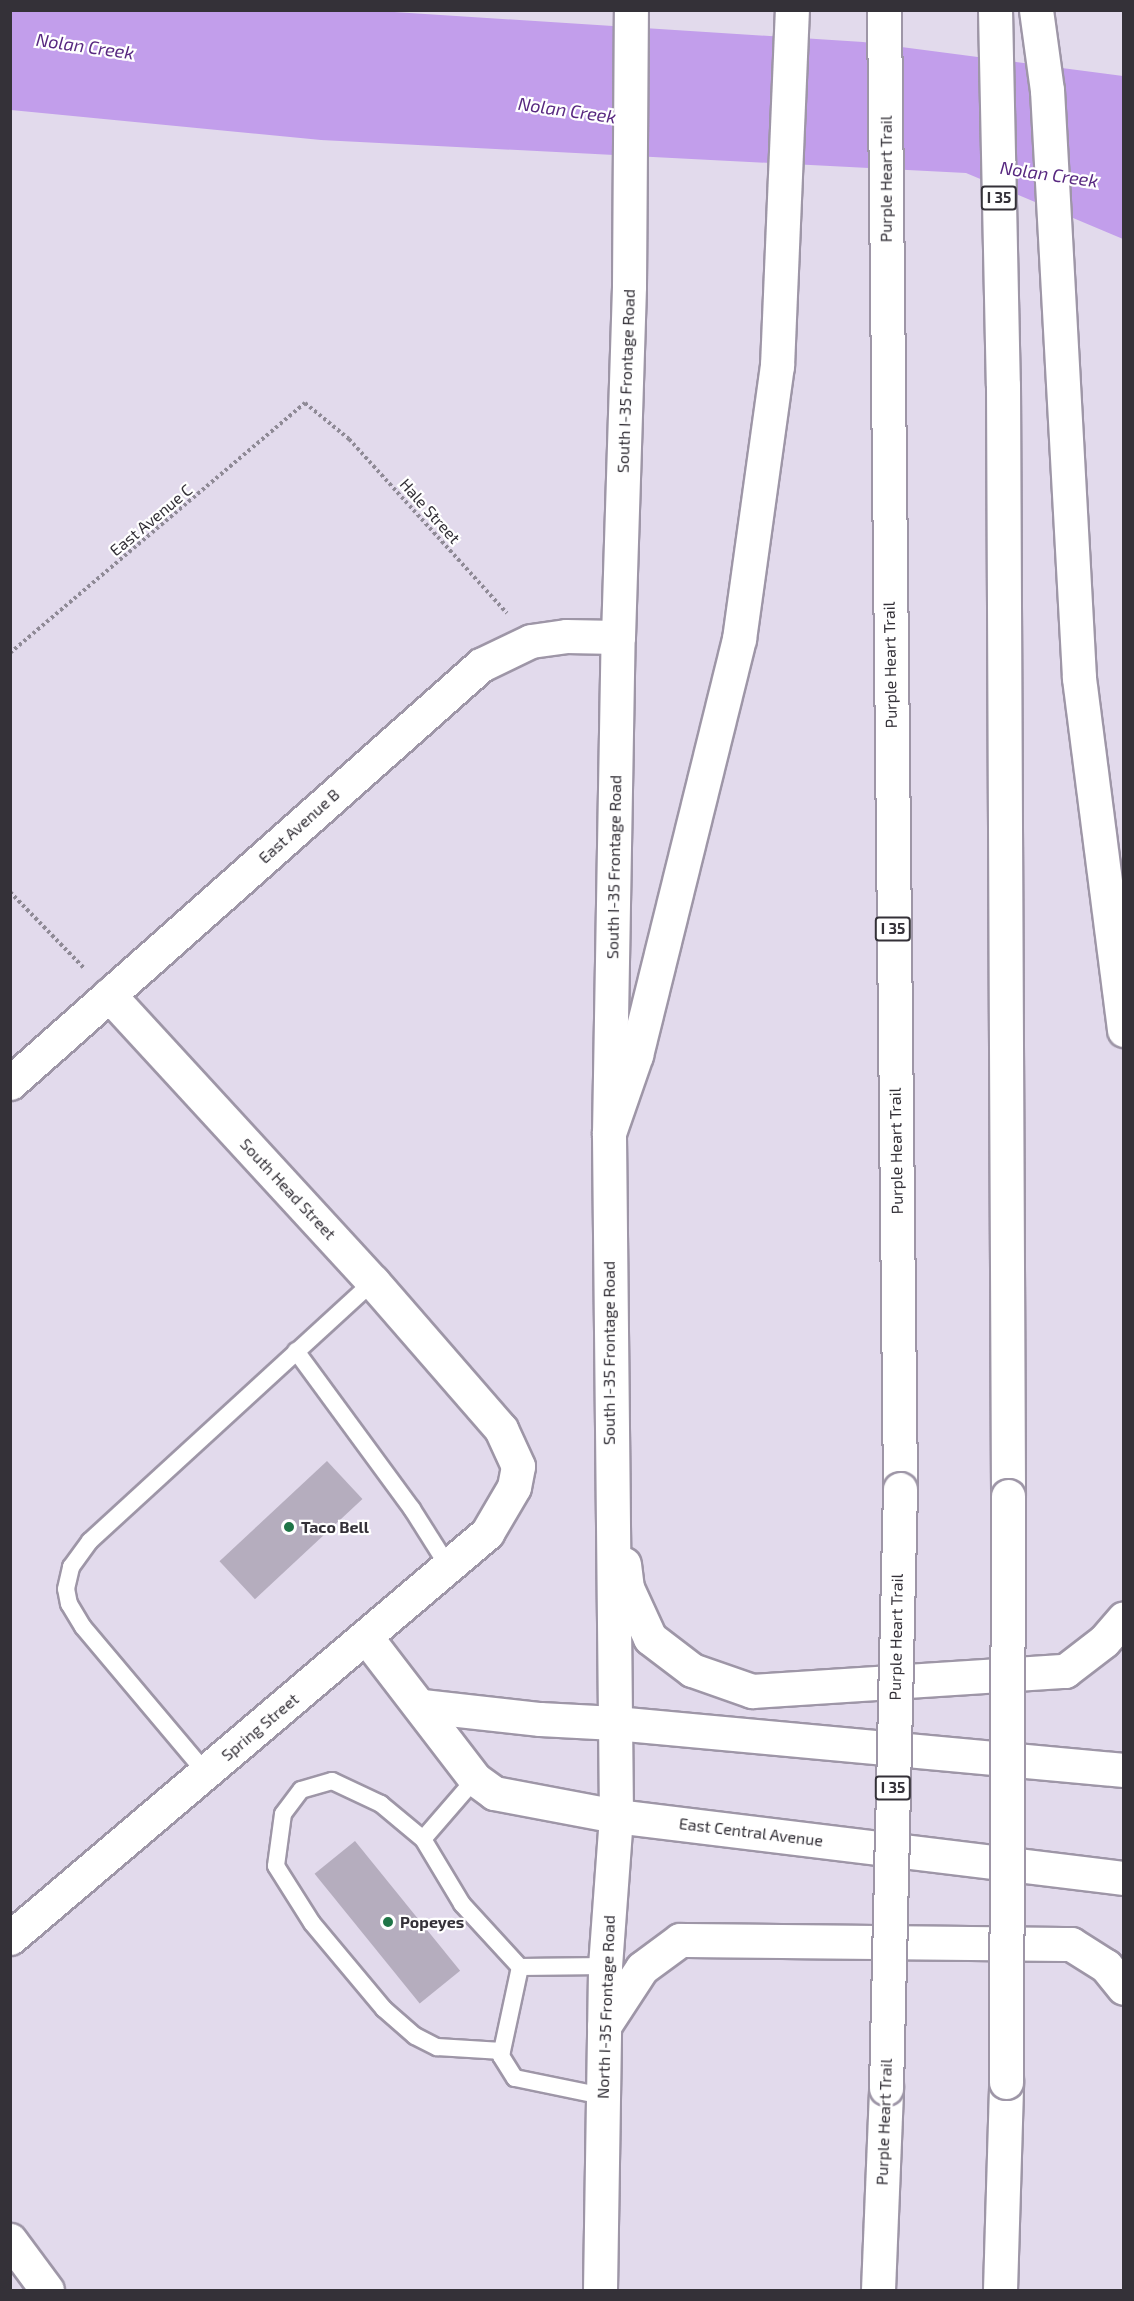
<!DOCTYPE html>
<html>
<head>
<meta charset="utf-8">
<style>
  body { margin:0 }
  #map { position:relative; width:1134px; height:2301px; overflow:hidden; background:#e2daec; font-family:"Exo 2",sans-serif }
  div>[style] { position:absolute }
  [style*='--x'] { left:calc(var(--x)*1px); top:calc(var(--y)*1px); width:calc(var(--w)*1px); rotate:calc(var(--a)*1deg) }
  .water>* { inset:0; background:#c29eeb }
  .building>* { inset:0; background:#b5adbe; transform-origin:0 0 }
  .path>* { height:4px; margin-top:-2px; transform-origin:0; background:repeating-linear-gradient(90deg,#8f8a96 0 3px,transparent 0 6px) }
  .roads { filter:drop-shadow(2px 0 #9e96a7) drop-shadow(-2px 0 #9e96a7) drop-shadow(0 2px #9e96a7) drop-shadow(0 -2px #9e96a7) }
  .service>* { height:16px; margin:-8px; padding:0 8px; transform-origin:8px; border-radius:8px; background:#fff }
  .minor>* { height:33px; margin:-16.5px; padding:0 16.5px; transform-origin:16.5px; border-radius:16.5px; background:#fff }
  .tertiary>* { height:33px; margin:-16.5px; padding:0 16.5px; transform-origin:16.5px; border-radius:16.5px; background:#fff }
  .secondary>* { height:33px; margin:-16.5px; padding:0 16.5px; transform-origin:16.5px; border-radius:16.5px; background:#fff }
  .motorway>* { height:33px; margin:-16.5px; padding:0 16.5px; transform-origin:16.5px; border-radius:16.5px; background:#fff }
  .bridges { filter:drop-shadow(2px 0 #9e96a7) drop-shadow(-2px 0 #9e96a7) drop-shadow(0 2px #9e96a7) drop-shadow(0 -2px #9e96a7) }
  .motorway-bridge>* { height:33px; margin:-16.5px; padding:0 16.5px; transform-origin:16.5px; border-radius:16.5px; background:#fff }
  .dots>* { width:16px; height:16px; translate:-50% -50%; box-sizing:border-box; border:3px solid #fff; border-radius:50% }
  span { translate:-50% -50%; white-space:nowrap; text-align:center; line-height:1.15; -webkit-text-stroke:4.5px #fff; paint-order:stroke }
  .shield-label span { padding:2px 4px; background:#fff; border:2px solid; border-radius:4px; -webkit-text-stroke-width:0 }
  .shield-label { font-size:15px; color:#343138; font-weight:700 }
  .street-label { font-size:16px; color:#343138 }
  .poi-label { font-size:16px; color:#343138; font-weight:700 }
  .left { translate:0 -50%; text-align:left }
  .water-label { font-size:18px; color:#582880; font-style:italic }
  .frame { position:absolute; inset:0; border:12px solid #343138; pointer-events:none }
</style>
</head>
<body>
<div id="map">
  <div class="water">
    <div style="clip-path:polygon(10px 11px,379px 11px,863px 42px,1123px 76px,1123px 239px,966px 173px,321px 140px,11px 110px)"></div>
  </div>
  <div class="building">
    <div style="left:327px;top:1461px;width:52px;height:147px;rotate:47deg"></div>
    <div style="left:355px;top:1841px;width:167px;height:52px;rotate:51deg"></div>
  </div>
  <div class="path">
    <div style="--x:10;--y:653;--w:387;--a:-40.3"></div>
    <div style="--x:305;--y:403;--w:57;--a:39.3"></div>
    <div style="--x:349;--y:439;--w:235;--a:47.8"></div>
    <div style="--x:10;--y:892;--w:106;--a:45.8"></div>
  </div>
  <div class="roads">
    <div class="service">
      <div style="--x:296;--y:1351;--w:196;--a:53.7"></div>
      <div style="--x:412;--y:1509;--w:67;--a:57.7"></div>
      <div style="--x:206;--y:1773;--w:191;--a:-130.1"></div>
      <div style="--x:83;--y:1627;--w:27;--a:-121"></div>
      <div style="--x:69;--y:1604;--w:15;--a:-101"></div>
      <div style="--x:66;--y:1589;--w:23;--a:-77"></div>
      <div style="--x:71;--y:1567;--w:32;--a:-54"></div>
      <div style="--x:90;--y:1541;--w:384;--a:-42.5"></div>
      <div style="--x:475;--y:1779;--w:79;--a:130.9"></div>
      <div style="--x:423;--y:1839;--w:76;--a:59"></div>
      <div style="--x:462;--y:1904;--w:86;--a:47.4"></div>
      <div style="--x:520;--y:1967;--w:85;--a:-0.7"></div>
      <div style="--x:423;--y:1839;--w:55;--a:-140.2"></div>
      <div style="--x:381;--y:1804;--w:54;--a:-154.9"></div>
      <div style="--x:332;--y:1781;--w:32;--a:164"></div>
      <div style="--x:301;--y:1790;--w:30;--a:127"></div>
      <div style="--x:283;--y:1814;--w:52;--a:97.7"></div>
      <div style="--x:276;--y:1866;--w:67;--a:57.7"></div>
      <div style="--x:312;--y:1923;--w:112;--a:50.1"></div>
      <div style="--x:384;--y:2009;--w:41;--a:41.1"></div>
      <div style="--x:415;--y:2036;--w:25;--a:27"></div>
      <div style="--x:437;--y:2047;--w:65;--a:3.5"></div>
      <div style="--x:520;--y:1967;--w:91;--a:102.1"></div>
      <div style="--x:501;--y:2056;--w:26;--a:58"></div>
      <div style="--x:515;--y:2078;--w:90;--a:11.6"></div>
    </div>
    <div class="minor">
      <div style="--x:10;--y:1083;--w:630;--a:-41.59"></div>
      <div style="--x:481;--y:665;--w:55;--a:-25.6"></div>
      <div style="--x:531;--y:641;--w:35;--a:-8"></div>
      <div style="--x:566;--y:636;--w:52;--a:1.1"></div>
      <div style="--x:366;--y:1637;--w:179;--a:52.5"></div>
      <div style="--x:475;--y:1779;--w:24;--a:36"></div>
      <div style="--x:494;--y:1793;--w:124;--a:10.7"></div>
      <div style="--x:422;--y:1706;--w:119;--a:6.3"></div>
      <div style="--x:540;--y:1719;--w:75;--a:3.1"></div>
      <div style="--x:10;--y:1938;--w:626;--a:-40.33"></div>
      <div style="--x:487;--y:1533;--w:53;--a:-59.6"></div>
      <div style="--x:514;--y:1487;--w:21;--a:-79"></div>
      <div style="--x:518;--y:1466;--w:41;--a:-114.7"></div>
      <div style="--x:501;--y:1429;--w:195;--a:-131"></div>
      <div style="--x:373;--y:1282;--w:390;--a:-132.6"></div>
      <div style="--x:10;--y:2240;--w:62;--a:53.5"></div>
    </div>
    <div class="tertiary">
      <div style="--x:615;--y:1723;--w:511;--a:5.28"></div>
      <div style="--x:616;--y:1816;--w:512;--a:6.96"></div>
    </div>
    <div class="secondary">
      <div style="--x:624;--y:1564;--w:24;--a:83"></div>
      <div style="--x:627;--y:1588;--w:55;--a:65.3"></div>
      <div style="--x:650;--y:1638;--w:53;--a:37.3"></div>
      <div style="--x:692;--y:1670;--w:64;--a:19.3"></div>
      <div style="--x:752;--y:1691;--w:314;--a:-3.7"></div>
      <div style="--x:1065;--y:1671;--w:49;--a:-37.6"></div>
      <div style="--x:1104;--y:1641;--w:30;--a:-49"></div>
      <div style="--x:604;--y:2026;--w:69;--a:-56.8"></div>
      <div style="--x:642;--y:1968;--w:47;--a:-36.4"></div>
      <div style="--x:680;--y:1940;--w:391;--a:0.6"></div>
      <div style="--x:1071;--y:1944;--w:41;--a:32.2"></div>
      <div style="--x:1106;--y:1966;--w:28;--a:51"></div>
      <div style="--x:600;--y:2290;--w:324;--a:-89.1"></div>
      <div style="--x:605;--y:1966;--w:150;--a:-85.8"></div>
      <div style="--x:616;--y:1816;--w:683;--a:-90.59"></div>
      <div style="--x:609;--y:1133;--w:496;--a:-89"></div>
      <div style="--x:618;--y:637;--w:351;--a:-88.2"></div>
      <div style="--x:629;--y:286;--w:276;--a:-89.6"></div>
    </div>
    <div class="motorway">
      <div style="--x:884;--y:10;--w:1479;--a:89.38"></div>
      <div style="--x:995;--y:10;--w:375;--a:88.8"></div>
      <div style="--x:1003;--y:385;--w:1111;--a:89.74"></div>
      <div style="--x:1036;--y:10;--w:81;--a:82.2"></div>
      <div style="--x:1047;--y:90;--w:589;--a:86.88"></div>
      <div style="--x:1079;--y:678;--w:355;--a:82.7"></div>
      <div style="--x:609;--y:1133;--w:83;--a:-70.9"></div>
      <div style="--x:636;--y:1055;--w:429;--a:-76.1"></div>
      <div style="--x:739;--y:639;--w:276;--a:-82.1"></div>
      <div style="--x:777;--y:366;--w:356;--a:-87.6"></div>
      <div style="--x:878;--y:2290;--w:202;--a:-87.7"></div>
      <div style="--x:1000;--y:2290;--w:208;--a:-88.3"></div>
    </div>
  </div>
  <div class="bridges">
    <div class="motorway-bridge">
      <div style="--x:1006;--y:2082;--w:586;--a:-89.8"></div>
      <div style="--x:886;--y:2088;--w:599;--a:-88.66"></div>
    </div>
  </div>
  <div class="dots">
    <div style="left:289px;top:1527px;background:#1f7547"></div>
    <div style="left:388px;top:1922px;background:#1f7547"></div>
  </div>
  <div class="shield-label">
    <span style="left:999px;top:198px">I 35</span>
    <span style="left:893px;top:929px">I 35</span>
    <span style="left:893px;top:1788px">I 35</span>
  </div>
  <div class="street-label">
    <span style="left:886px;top:179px;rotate:-90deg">Purple Heart Trail</span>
    <span style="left:626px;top:381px;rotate:-88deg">South I-35 Frontage Road</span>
    <span style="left:430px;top:511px;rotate:48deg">Hale Street</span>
    <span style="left:151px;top:520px;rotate:-40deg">East Avenue C</span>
    <span style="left:890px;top:665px;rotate:-91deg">Purple Heart Trail</span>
    <span style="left:299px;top:826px;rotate:-42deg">East Avenue B</span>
    <span style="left:614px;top:867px;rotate:-89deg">South I-35 Frontage Road</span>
    <span style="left:896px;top:1151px;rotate:-91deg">Purple Heart Trail</span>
    <span style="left:288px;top:1189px;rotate:47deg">South Head Street</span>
    <span style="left:609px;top:1353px;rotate:-90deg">South I-35 Frontage Road</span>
    <span style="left:896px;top:1637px;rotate:-89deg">Purple Heart Trail</span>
    <span style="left:260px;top:1727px;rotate:-40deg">Spring Street</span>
    <span style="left:751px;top:1832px;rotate:7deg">East Central Avenue</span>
    <span style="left:606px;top:2007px;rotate:-88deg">North I-35 Frontage Road</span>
    <span style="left:884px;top:2122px;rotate:-88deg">Purple Heart Trail</span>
  </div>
  <div class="poi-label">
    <span class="left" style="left:301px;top:1527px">Taco Bell</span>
    <span class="left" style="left:400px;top:1922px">Popeyes</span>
  </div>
  <div class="water-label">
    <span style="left:85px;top:46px;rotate:8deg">Nolan Creek</span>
    <span style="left:567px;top:110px;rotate:8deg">Nolan Creek</span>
    <span style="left:1049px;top:174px;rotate:8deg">Nolan Creek</span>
  </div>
  <div class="frame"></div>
</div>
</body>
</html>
